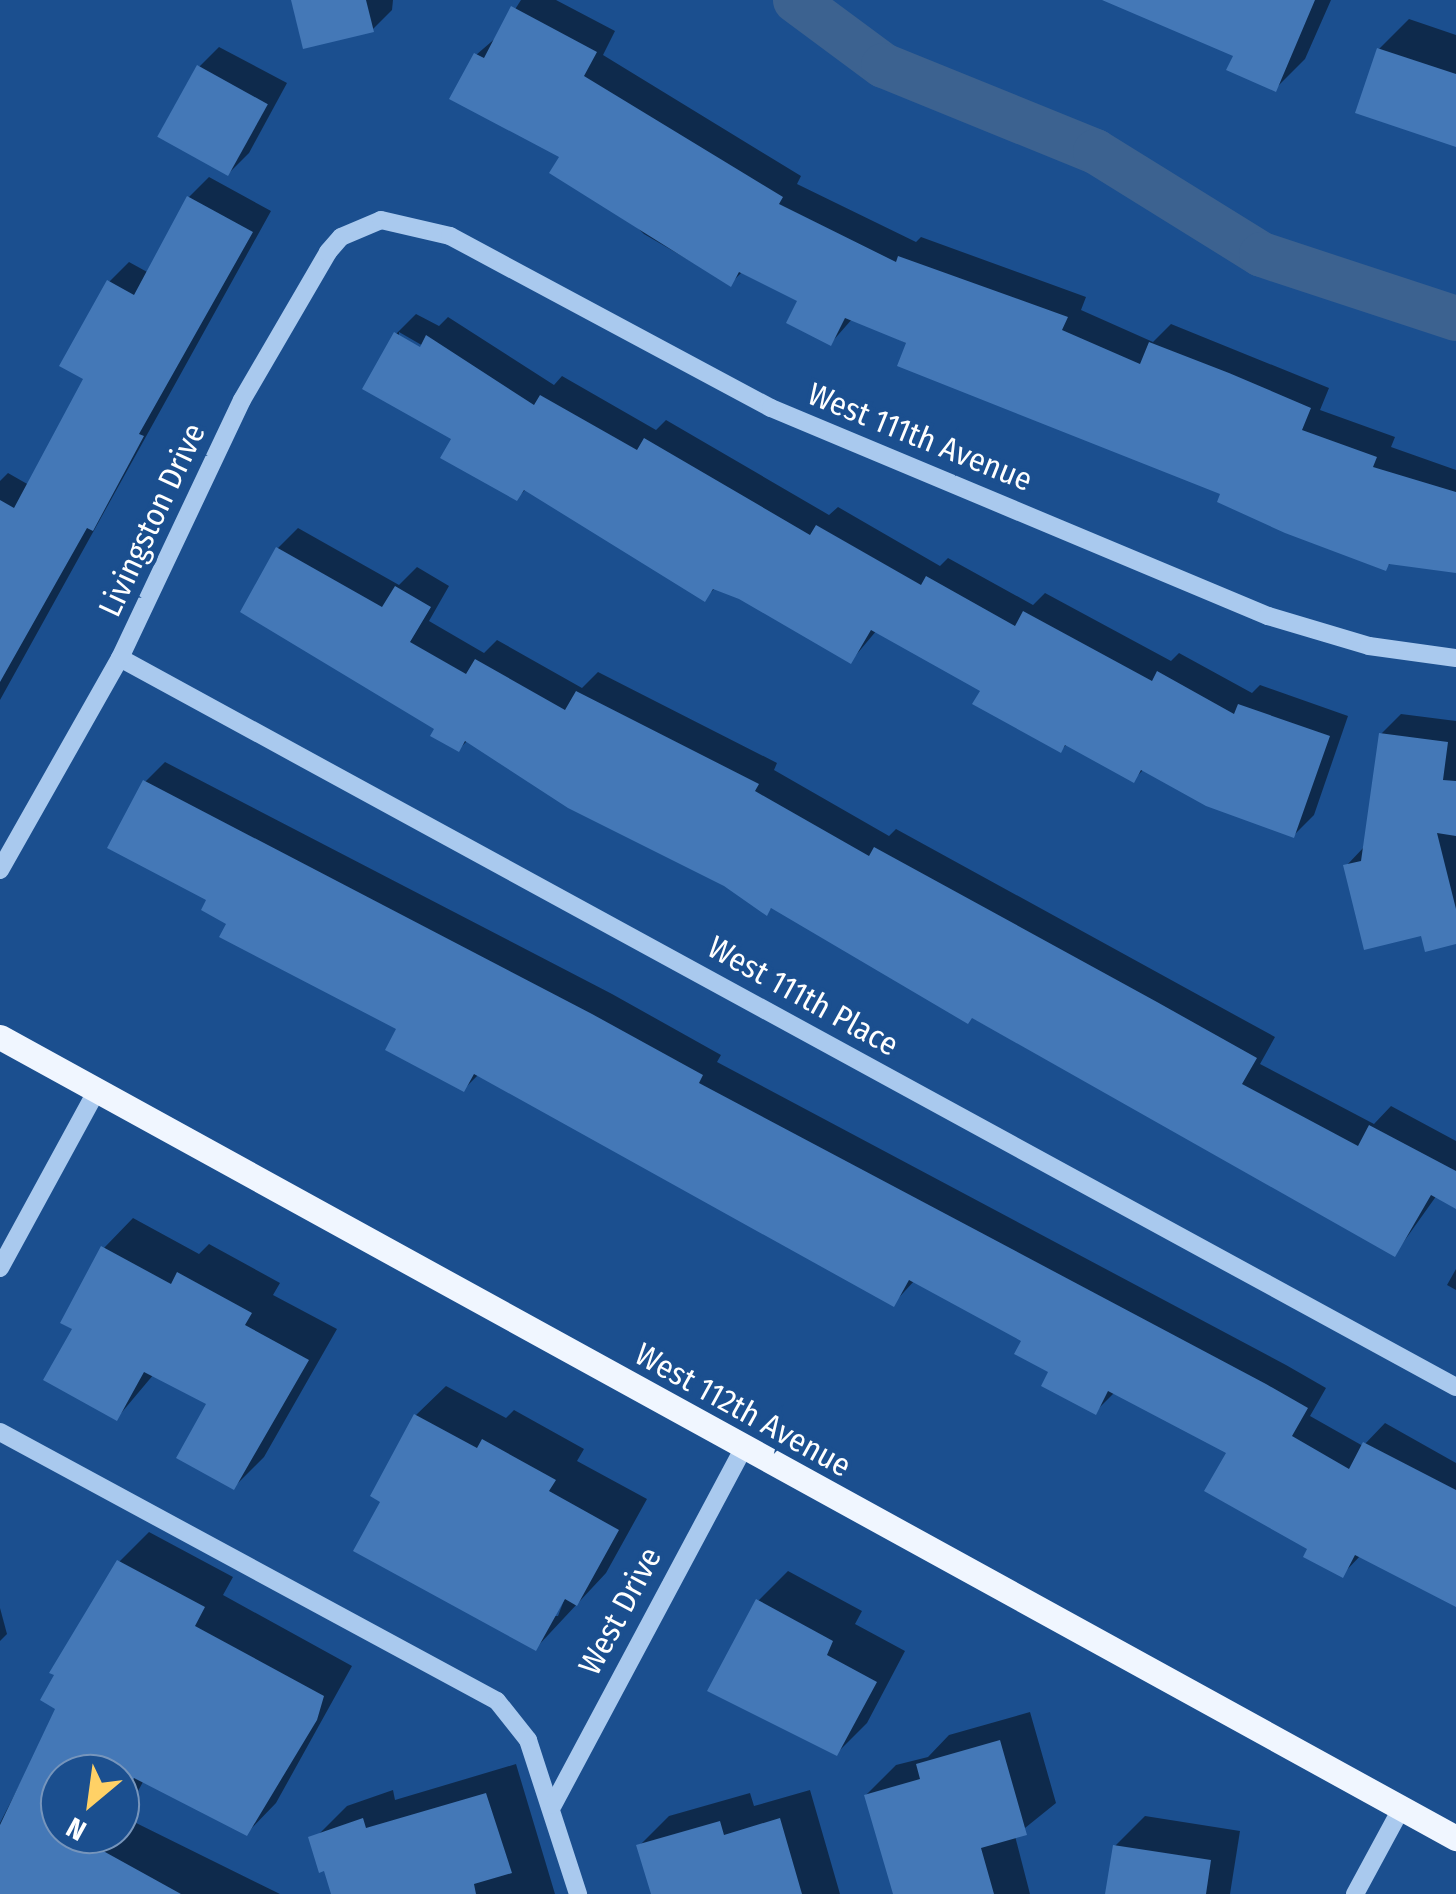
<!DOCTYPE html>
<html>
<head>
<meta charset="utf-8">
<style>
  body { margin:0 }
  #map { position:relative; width:1456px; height:1894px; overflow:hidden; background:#1b4f8f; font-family:"Fira Sans Condensed",sans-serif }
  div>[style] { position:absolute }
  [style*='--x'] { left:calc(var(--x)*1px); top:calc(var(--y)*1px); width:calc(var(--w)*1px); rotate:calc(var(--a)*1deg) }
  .shadow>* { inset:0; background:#0007 }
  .canal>* { height:45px; margin:-22.5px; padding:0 22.5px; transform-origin:22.5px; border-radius:22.5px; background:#3c6290 }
  .building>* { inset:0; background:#4478b7; transform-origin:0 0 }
  .minor>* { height:18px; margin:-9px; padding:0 9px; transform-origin:9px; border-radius:9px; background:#a9c9ee }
  .major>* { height:25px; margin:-12.5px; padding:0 12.5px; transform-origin:12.5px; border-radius:12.5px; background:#f0f6ff }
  span { translate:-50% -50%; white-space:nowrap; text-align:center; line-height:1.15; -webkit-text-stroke:8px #1b4f8f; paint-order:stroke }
  .street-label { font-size:32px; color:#fff }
  .north { position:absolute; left:40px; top:1754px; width:100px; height:100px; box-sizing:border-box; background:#1b4f8f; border:2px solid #7695bc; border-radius:50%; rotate:209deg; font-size:28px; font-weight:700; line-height:40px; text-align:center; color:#fff }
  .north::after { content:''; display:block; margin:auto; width:35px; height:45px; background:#ffd166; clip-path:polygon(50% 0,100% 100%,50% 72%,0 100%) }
</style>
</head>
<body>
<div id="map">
  <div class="shadow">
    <div style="clip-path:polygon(299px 0,393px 0,392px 10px,372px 30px)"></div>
    <div style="clip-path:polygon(521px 0,556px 0,615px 31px,603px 55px,801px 176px,797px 184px,916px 242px,921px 237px,1086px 297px,1081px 310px,1153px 342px,1171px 324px,1329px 388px,1320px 410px,1395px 437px,1391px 447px,1456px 470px,1456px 571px,1392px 562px,1385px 568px,853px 318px,831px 343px,801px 300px,743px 271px,730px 284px,644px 234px,562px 156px,476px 55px,498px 36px)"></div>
    <div style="clip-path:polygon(1131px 0,1331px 0,1305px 59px,1275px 89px,1236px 55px)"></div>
    <div style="clip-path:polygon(1409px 19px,1456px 35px,1456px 145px,1379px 49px)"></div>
    <div style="clip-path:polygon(219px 47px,287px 83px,249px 153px,229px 173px,199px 67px)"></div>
    <div style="clip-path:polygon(209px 177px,271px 211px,0 700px,0 481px,8px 473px,29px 485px,86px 378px,109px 282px,129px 262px,149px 273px,189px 197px)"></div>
    <div style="clip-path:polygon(evenodd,416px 314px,439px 326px,448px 317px,554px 385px,562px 376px,656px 430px,666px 420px,829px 515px,838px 507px,940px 566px,948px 558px,1033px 605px,1045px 593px,1171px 661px,1179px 653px,1252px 693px,1260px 685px,1348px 716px,1314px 815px,1294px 835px,1144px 769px,1133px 780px,1067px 744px,1061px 750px,983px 690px,877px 630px,851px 661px,740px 597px,716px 587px,704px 599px,526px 489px,517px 498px,454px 438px,396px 334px,416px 314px,399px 332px,432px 351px,430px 355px,399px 338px,399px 332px)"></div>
    <div style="clip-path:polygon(298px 528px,399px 585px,417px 567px,449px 586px,429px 621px,484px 653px,497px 640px,582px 688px,598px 672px,777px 763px,774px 770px,889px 836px,896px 829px,1275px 1037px,1260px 1064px,1374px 1124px,1391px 1106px,1456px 1141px,1456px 1206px,1437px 1195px,1395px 1254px,773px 906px,767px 912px,725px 884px,569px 806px,468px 740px,459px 749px,438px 728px,243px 611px,278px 548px)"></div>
    <div style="clip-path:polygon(1401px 714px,1456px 721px,1456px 941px,1422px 933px,1346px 866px,1365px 846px,1381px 734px)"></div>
    <div style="clip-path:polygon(165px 762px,612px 994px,721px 1055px,717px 1062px,1286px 1365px,1326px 1388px,1310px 1416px,1363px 1446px,1385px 1423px,1456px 1463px,1456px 1605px,1361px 1555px,1342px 1575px,1310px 1548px,1229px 1452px,1115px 1392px,1095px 1412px,1025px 1340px,915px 1280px,893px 1304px,479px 1074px,464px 1089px,400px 1028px,230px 922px,209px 899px,145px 782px)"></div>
    <div style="clip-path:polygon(133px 1218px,199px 1254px,209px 1244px,280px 1283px,273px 1295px,337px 1329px,264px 1457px,234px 1487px,210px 1403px,154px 1374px,117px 1418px,75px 1328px,104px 1248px)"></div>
    <div style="clip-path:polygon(1456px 1269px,1456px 1290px,1447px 1285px)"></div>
    <div style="clip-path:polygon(evenodd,446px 1386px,506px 1418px,514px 1410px,584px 1449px,577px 1461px,647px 1499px,606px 1573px,536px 1648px,383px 1501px,416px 1415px,446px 1386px,569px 1587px,558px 1616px,553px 1616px,569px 1587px)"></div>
    <div style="clip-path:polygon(evenodd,149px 1532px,233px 1577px,223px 1595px,352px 1666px,276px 1803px,247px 1833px,144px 1780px,124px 1817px,280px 1894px,0 1894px,0 1823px,59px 1708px,119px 1562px,149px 1532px,60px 1774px,120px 1774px,120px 1834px,60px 1834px,60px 1774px)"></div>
    <div style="clip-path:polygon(788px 1571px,862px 1611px,855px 1624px,905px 1651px,867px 1723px,837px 1753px,758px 1601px)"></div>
    <div style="clip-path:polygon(0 1608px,7px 1634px,0 1641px)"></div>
    <div style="clip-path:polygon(1030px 1712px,1056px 1803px,1015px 1836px,1030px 1894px,895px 1894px,866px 1795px,896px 1765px,928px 1757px,949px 1735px)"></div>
    <div style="clip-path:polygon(516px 1764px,555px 1894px,334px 1894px,317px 1836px,347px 1806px,393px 1790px,395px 1800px)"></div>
    <div style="clip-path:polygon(810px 1790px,840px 1894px,653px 1894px,639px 1846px,669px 1816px,750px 1793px,754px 1806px)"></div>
    <div style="clip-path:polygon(1145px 1816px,1240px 1831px,1230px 1894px,1107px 1894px,1115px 1846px)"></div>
  </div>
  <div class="canal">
    <div style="--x:795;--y:0;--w:109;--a:36.5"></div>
    <div style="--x:883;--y:65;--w:229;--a:22.1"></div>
    <div style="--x:1095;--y:151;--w:195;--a:31.8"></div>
    <div style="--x:1261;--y:254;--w:205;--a:18.2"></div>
  </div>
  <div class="building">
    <div style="clip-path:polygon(291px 0,366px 0,374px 32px,303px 49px)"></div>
    <div style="clip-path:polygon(1102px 0,1315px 0,1276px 92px,1226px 70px,1233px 56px)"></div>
    <div style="clip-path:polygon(511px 6px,597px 52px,584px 76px,783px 197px,779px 204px,896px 262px,898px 256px,1068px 317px,1062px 330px,1140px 364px,1149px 342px,1229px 373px,1311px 408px,1302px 430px,1377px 457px,1373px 467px,1456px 492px,1456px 573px,1389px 564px,1386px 571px,1285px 533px,1217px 502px,1220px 494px,897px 366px,906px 343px,845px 318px,831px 346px,786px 323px,797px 301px,739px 272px,731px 287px,549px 173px,559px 157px,449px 99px,474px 53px,484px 58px)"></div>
    <div style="clip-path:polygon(1377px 48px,1456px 74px,1456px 147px,1355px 113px)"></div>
    <div style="left:197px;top:65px;width:81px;height:82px;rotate:29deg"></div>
    <div style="clip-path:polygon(187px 196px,253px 232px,139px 434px,144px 436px,93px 531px,87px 528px,0 682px,0 500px,14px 508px,83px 379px,59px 366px,107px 280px,134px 295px)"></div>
    <div style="clip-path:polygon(394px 332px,420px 347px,426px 335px,534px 405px,540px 395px,637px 450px,644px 438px,810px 535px,816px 525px,921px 585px,926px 576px,1015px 626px,1023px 611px,1152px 681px,1157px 671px,1234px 714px,1238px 704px,1330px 736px,1294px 838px,1206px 806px,1141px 770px,1134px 783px,1065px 745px,1061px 753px,972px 704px,980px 691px,871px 630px,851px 664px,739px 599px,713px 589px,705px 602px,524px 490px,517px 501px,440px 458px,451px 439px,362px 389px)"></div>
    <div style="clip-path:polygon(276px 547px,382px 607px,395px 586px,431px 607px,410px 642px,466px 674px,475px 659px,565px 710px,576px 691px,759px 784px,755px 791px,869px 856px,874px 847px,1157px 1002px,1257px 1058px,1242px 1084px,1358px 1146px,1369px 1125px,1456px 1171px,1456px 1209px,1431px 1195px,1395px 1257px,972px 1018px,968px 1024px,771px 908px,767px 916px,724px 886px,568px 808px,465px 741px,459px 752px,430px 736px,434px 729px,240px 612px)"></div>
    <div style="clip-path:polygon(1379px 733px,1448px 742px,1443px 780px,1456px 781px,1456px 836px,1437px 833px,1456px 909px,1456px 944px,1425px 952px,1421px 936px,1364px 950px,1343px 865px,1361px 861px)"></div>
    <div style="clip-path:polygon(143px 780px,592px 1014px,703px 1075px,699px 1083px,1266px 1384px,1308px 1408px,1292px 1436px,1349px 1469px,1363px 1442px,1456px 1490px,1456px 1607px,1355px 1555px,1343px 1578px,1303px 1557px,1307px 1549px,1204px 1491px,1226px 1453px,1108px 1391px,1096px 1415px,1041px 1386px,1048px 1372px,1014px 1354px,1021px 1341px,909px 1280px,894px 1307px,474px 1074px,464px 1092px,385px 1050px,396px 1029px,219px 937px,226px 924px,201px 910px,206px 900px,107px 848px)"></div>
    <div style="clip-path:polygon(101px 1246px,171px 1284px,177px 1272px,252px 1313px,245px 1325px,309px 1360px,234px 1490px,176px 1458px,206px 1404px,144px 1372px,117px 1421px,43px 1380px,72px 1329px,60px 1323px)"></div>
    <div style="clip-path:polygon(414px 1414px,477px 1448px,482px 1439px,556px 1480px,549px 1491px,619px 1530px,577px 1606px,565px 1599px,536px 1651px,353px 1551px,380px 1502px,370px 1496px)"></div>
    <div style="clip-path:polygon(117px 1560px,205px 1607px,195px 1626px,324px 1696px,317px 1720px,247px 1836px,134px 1778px,120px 1804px,120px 1774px,60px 1774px,60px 1834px,103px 1834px,96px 1847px,181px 1894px,0 1894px,0 1825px,55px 1709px,40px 1700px,54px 1675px,49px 1673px)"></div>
    <div style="clip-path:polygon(756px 1599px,833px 1641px,827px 1655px,877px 1682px,837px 1756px,707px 1691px)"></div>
    <div style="clip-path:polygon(1000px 1740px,1027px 1835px,981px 1848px,994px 1894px,893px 1894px,864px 1795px,920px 1779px,916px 1764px)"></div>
    <div style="clip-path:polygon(486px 1793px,512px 1873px,474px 1884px,476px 1894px,331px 1894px,324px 1871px,319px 1873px,308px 1837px,363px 1818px,366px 1828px)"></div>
    <div style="clip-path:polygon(780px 1818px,802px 1894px,651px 1894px,636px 1845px,720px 1821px,724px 1835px)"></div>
    <div style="clip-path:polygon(1113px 1845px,1211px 1860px,1206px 1894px,1105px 1894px)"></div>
  </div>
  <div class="minor">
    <div style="--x:120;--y:658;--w:1522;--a:28.62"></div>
    <div style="--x:0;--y:870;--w:244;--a:-60.5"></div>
    <div style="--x:120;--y:658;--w:285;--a:-64.7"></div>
    <div style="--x:242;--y:400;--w:171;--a:-59.8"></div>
    <div style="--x:328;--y:252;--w:20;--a:-49"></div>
    <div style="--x:341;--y:237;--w:43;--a:-23"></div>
    <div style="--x:381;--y:220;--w:71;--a:13.1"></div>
    <div style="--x:450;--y:236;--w:364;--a:28.2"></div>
    <div style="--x:771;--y:408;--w:539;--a:22.71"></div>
    <div style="--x:1268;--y:616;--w:105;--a:16.5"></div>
    <div style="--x:1369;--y:646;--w:88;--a:7.9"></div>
    <div style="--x:0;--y:1268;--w:200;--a:-61.4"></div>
    <div style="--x:0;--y:1432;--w:565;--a:28.42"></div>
    <div style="--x:497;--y:1701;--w:50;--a:51.5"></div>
    <div style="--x:528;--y:1740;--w:162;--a:72"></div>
    <div style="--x:553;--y:1805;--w:406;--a:-61.9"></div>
    <div style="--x:1355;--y:1894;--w:99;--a:-61.6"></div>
  </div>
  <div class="major">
    <div style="--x:0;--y:1037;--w:1662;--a:28.82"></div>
  </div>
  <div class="street-label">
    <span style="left:920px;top:437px;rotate:22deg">West 111th Avenue</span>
    <span style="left:152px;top:520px;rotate:-65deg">Livingston Drive</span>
    <span style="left:803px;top:996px;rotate:29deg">West 111th Place</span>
    <span style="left:743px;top:1410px;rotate:29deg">West 112th Avenue</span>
    <span style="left:620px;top:1611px;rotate:-62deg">West Drive</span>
  </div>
  <div class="north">N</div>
</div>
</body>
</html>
